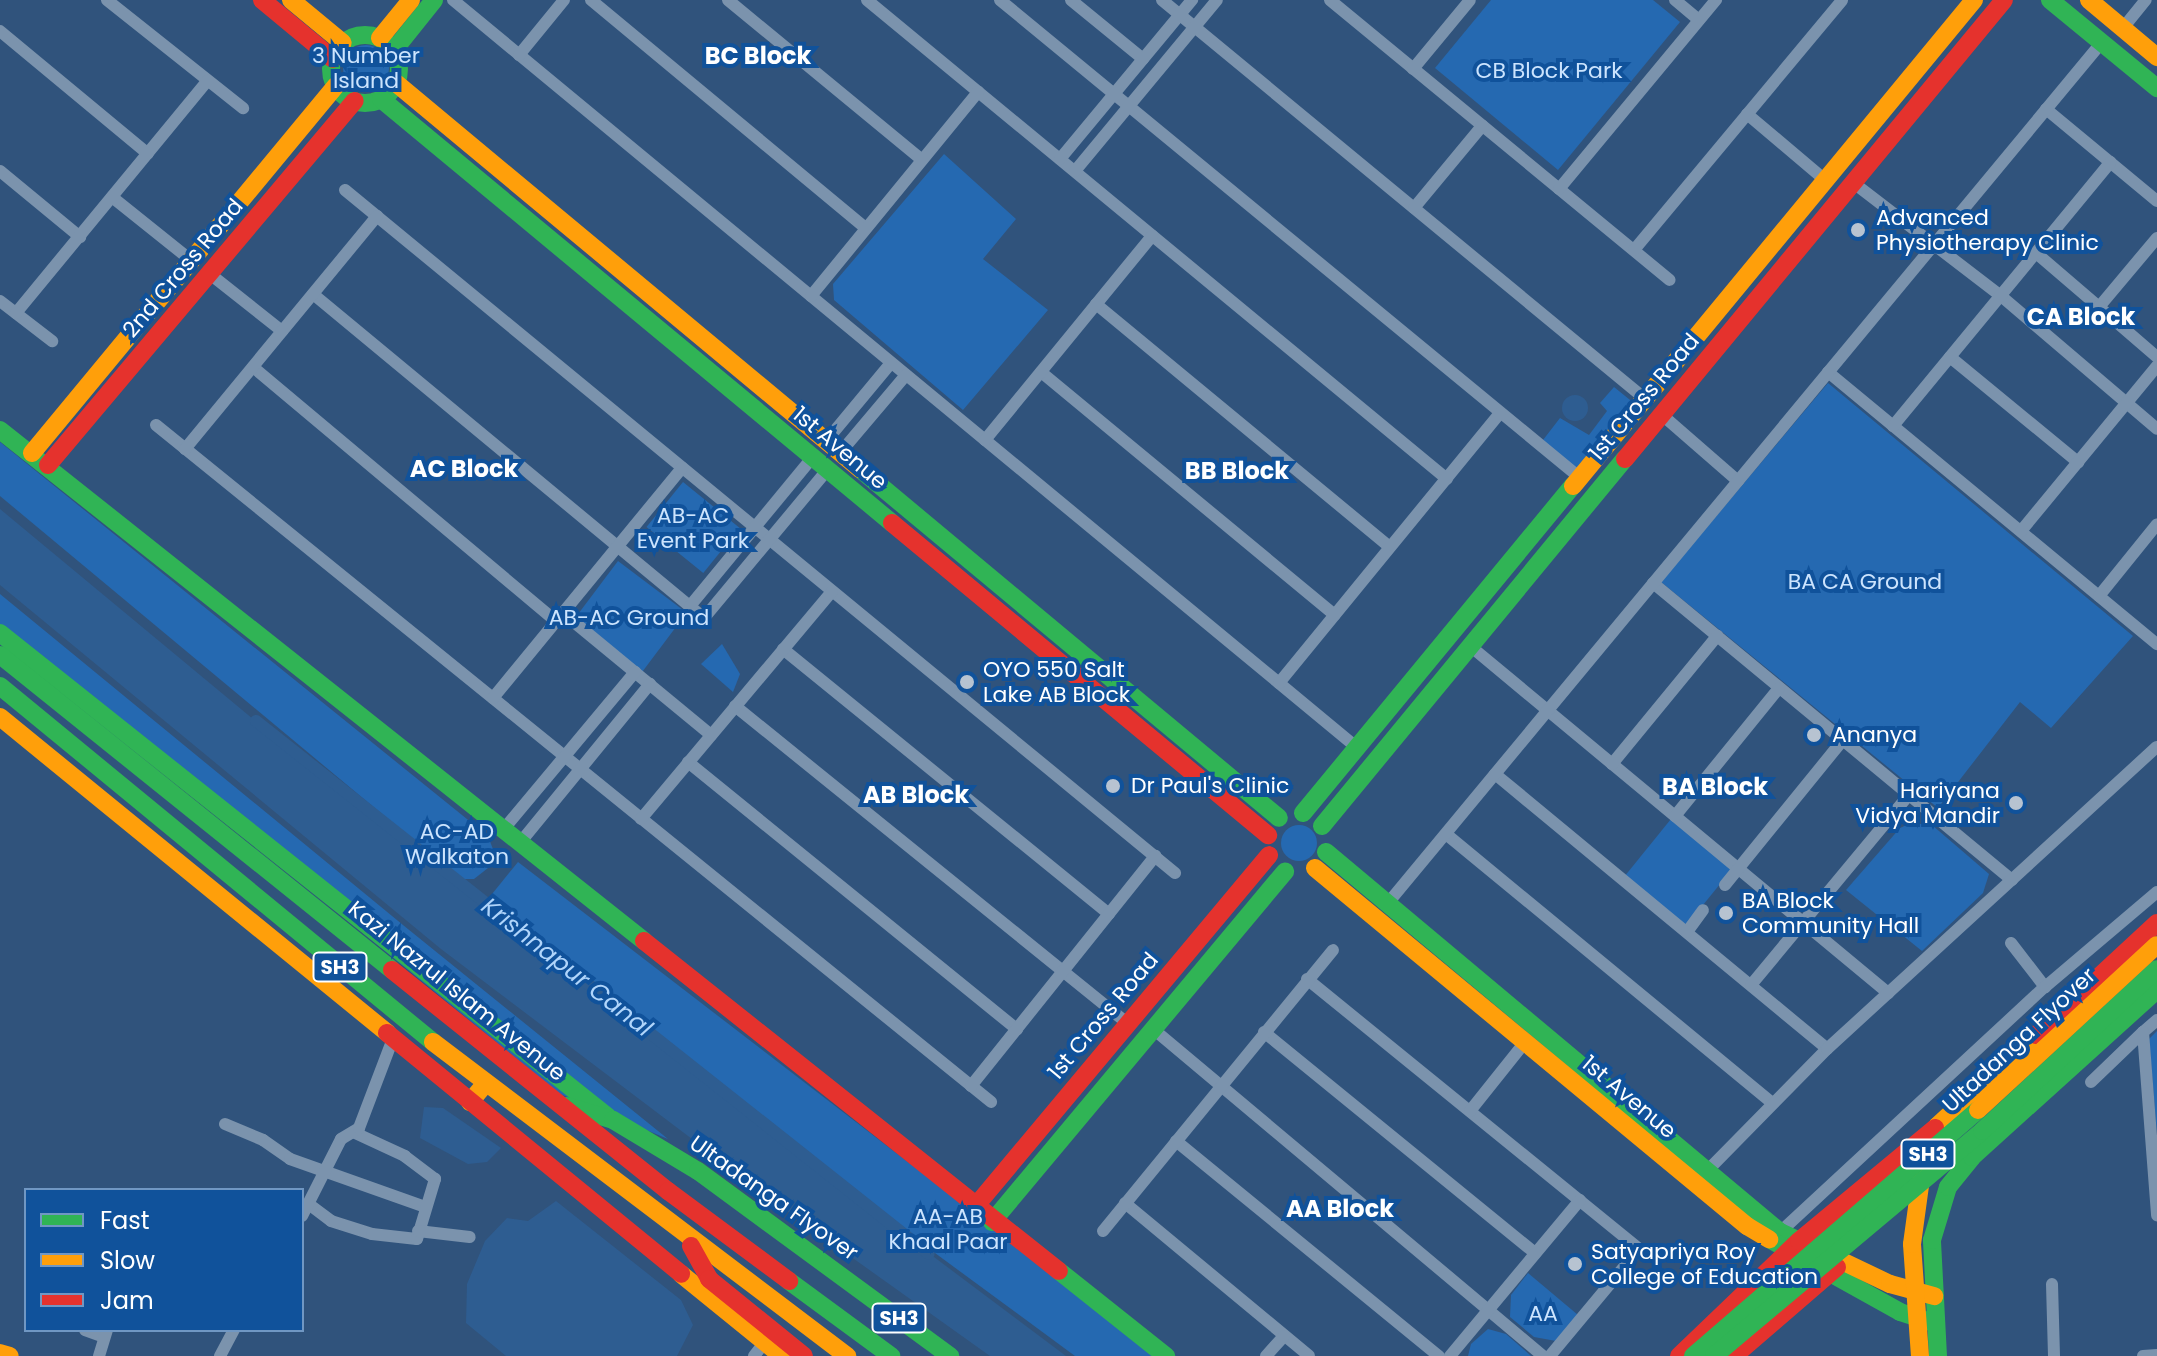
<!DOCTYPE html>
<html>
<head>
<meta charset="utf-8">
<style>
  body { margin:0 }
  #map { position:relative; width:2157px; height:1356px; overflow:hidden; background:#30537c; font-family:Poppins,sans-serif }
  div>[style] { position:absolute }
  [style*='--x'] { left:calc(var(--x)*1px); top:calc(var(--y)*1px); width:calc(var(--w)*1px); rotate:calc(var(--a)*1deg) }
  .green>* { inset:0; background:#2569b1; transform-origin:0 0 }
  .round { border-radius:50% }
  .water>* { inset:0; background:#2e5d91 }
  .canal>* { height:12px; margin:-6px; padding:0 6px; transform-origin:6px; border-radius:6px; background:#2e5d91 }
  .street>* { height:12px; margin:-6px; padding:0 6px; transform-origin:6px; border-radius:6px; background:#7b93ad }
  .fast>* { height:18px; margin:-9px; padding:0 9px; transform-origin:9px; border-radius:9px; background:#30b455 }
  .fast>.ring { margin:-9px; padding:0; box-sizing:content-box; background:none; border:18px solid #30b455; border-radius:50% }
  .slow>* { height:18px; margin:-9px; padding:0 9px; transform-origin:9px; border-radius:9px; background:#ff9f0a }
  .jam>* { height:18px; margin:-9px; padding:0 9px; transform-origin:9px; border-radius:9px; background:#e5322d }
  .fast-bridge>* { height:18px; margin:-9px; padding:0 9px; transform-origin:9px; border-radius:9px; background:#30b455 }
  .slow-bridge>* { height:18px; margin:-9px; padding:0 9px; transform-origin:9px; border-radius:9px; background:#ff9f0a }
  .dots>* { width:22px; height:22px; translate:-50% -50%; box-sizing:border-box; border:4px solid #10529b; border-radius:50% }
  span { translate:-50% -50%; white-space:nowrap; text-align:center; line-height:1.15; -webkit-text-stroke:8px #10529b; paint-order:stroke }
  .shield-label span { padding:2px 6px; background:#10529b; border:2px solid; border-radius:6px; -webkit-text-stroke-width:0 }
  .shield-label { font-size:20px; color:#fff; font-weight:700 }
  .park-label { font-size:22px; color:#cce4fe }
  .poi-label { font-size:22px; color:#fff }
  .left { translate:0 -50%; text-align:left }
  .right { translate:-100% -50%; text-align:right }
  .street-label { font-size:22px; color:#fff }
  .neighbourhood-label { font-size:24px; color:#fff; font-weight:700 }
  .water-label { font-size:24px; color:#b0d5fb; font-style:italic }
  .legend { position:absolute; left:24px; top:1188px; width:280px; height:144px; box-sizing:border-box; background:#10529b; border:2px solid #7097c3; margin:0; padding:10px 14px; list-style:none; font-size:24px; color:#fff }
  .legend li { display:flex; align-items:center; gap:16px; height:40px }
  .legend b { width:40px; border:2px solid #7097c3 }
</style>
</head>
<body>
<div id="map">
  <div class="green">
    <div style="clip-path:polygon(1491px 0,1653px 0,1680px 22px,1558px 170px,1435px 68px)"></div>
    <div class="round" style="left:343px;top:45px;width:46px;height:46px"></div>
    <div style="clip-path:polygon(944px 154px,1016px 219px,983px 259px,1048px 310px,963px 410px,834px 300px,833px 284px)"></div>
    <div style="clip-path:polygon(1828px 383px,2133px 636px,2051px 728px,2020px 702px,1938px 808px,1661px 582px)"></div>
    <div style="clip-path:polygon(1614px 387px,1635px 404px,1578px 473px,1543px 440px,1560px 418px,1589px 435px,1607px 411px,1600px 403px)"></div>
    <div style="clip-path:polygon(0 442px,488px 836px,494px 852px,488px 868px,474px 879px,460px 879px,0 496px)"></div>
    <div style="left:683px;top:482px;width:73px;height:58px;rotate:39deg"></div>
    <div style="left:618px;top:561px;width:86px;height:75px;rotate:37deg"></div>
    <div style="clip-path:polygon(0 594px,403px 925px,668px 1139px,560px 1094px,0 637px)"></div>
    <div style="clip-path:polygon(722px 644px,740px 674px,733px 692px,701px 664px)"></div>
    <div style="left:1671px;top:819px;width:79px;height:74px;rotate:39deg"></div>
    <div style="clip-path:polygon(1911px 823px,1932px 825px,1989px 874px,1983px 893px,1922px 951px,1846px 890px,1900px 828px)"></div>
    <div class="round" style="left:1281px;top:825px;width:36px;height:36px"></div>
    <div style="clip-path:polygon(518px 862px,1160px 1356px,1075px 1356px,935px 1253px,490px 907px,488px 899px)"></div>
    <div style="clip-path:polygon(2157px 1031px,2157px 1134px,2149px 1039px)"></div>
    <div style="clip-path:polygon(1528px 1273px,1578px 1315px,1556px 1341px,1534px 1337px,1510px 1317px,1511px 1295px)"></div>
    <div style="clip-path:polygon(1488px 1329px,1506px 1334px,1531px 1356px,1468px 1356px,1471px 1344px)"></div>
  </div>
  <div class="water">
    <div class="round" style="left:1562px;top:395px;width:26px;height:26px"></div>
    <div style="clip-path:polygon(0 509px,407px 847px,806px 1161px,1066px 1356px,990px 1356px,791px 1214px,441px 949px,0 585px)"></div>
    <div style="clip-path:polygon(424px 1107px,443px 1108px,501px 1148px,487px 1162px,468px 1164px,420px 1138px)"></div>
    <div style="clip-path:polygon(556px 1201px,681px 1300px,693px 1325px,677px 1356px,506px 1356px,466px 1323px,467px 1284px,485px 1241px,507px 1218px,528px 1221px)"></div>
  </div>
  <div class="canal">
    <div style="--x:256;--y:721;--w:858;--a:38.38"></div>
  </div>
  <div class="street">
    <div style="--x:107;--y:0;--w:174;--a:38.5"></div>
    <div style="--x:453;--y:0;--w:1171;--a:39.59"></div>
    <div style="--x:591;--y:0;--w:357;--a:39.7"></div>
    <div style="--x:728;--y:0;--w:251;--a:39.5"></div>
    <div style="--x:867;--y:0;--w:752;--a:39.55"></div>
    <div style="--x:1000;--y:0;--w:750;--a:39.48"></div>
    <div style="--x:1071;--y:0;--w:93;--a:39.3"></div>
    <div style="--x:1162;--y:0;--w:625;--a:39.55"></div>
    <div style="--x:1330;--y:0;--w:440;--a:39.5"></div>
    <div style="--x:1675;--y:0;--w:31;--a:40"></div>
    <div style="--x:2123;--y:28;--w:36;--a:-51"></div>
    <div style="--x:0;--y:31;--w:192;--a:39.7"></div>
    <div style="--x:519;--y:55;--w:71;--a:-50.7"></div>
    <div style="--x:1413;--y:69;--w:89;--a:-50.4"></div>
    <div style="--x:2046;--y:109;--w:144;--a:39.7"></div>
    <div style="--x:1747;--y:114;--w:102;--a:40.2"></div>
    <div style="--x:1060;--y:159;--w:207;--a:-50.3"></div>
    <div style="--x:0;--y:171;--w:104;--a:39.5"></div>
    <div style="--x:1075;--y:171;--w:222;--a:-50.3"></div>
    <div style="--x:1855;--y:184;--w:184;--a:37.5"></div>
    <div style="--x:2001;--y:296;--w:205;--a:40.4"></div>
    <div style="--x:1559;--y:189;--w:246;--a:-50.3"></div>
    <div style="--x:345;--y:190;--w:1075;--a:39.45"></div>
    <div style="--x:112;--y:197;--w:102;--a:38.7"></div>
    <div style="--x:1414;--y:208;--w:107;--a:-50.3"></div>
    <div style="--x:1634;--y:250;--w:325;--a:-50.2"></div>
    <div style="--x:2036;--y:253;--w:83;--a:40.6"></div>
    <div style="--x:2099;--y:307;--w:90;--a:-50"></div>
    <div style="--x:210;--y:274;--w:92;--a:38.4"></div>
    <div style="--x:313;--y:294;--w:508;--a:39.65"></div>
    <div style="--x:704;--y:618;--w:194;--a:-50.2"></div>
    <div style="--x:811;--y:296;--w:264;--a:-50.7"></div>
    <div style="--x:0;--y:301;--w:66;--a:37.6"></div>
    <div style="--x:1096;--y:304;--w:381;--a:39.6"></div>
    <div style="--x:2099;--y:307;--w:77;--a:40.8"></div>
    <div style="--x:16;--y:313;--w:301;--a:-50.5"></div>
    <div style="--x:1950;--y:357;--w:166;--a:39.4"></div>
    <div style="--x:253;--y:367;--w:395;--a:40"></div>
    <div style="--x:1041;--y:372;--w:381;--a:39.6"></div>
    <div style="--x:1828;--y:372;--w:427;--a:39.6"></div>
    <div style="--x:1661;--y:414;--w:102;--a:41"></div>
    <div style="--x:156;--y:425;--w:1075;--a:39.03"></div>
    <div style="--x:1893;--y:426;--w:342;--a:-50.5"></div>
    <div style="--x:827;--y:440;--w:100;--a:-50.3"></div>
    <div style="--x:985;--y:440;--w:264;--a:-50.7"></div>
    <div style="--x:185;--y:449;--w:302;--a:-50.5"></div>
    <div style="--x:840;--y:453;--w:102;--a:-49.8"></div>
    <div style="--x:2021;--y:531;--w:214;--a:-50.5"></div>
    <div style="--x:1653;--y:583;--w:466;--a:39.6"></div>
    <div style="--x:2099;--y:596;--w:92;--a:-51.1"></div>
    <div style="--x:690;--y:606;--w:193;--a:-50.5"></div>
    <div style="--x:563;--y:613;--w:192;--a:39.5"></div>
    <div style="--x:1469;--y:645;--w:545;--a:39.71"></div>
    <div style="--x:783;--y:649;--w:420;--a:39.1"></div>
    <div style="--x:1279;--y:683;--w:349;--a:-50.7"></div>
    <div style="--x:493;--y:698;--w:298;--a:-50.6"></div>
    <div style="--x:735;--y:706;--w:504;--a:38.96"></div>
    <div style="--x:688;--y:762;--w:424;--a:39.1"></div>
    <div style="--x:1612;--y:764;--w:166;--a:-50.6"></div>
    <div style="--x:1495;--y:774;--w:431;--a:39.6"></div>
    <div style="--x:1675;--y:816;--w:165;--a:-50.9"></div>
    <div style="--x:641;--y:819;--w:297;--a:-50"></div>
    <div style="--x:503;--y:830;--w:206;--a:-50.1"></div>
    <div style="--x:1446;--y:834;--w:423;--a:39.5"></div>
    <div style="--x:519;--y:844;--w:207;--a:-50.7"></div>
    <div style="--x:1725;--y:885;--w:187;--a:-50.9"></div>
    <div style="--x:1388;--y:903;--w:1119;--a:-50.33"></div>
    <div style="--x:1687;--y:932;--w:27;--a:-54"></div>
    <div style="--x:2011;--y:943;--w:56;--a:52.3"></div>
    <div style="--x:1307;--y:979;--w:428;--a:39.1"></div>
    <div style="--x:1639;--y:1249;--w:139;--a:129.8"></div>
    <div style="--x:1751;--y:985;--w:247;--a:-50.3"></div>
    <div style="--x:2157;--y:1020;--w:18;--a:139"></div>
    <div style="--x:2143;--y:1032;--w:184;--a:85.6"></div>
    <div style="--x:1152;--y:1028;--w:510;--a:39.99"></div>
    <div style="--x:1264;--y:1032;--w:350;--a:39.2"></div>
    <div style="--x:2091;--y:1082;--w:72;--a:-43.9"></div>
    <div style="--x:971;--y:1086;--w:295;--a:-51.3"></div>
    <div style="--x:1470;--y:1111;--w:88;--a:-51.4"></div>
    <div style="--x:225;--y:1124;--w:41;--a:22.8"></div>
    <div style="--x:263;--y:1140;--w:33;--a:35"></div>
    <div style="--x:290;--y:1159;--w:141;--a:19.5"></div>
    <div style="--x:1176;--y:1141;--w:340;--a:39.3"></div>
    <div style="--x:1708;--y:1170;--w:170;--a:-45.5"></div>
    <div style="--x:1827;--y:1049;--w:447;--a:-42.5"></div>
    <div style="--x:1125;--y:1203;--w:239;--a:39.7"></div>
    <div style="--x:310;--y:1205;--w:26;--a:37"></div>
    <div style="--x:331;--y:1221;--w:43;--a:17.6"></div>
    <div style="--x:372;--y:1234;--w:45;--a:6.3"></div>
    <div style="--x:417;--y:1239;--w:63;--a:-73.3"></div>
    <div style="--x:435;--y:1179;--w:38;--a:-143"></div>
    <div style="--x:405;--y:1156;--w:57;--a:-155.2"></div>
    <div style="--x:302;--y:1216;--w:86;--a:-63.1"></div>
    <div style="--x:341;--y:1139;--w:21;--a:-31"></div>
    <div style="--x:359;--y:1128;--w:93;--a:-69.2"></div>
    <div style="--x:418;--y:1231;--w:52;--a:6.6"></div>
    <div style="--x:1103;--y:1231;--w:363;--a:-50.7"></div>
    <div style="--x:1780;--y:1232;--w:361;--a:-42.8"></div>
    <div style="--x:2045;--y:987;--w:147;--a:-40.3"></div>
    <div style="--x:2052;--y:1284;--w:72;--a:88.4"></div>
    <div style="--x:85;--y:1330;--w:20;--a:20"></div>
    <div style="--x:99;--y:1356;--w:27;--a:-73"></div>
    <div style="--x:220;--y:1356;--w:30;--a:-62"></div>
    <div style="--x:754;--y:1356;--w:18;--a:-52"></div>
    <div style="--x:1266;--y:1356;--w:27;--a:-48"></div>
    <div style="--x:1450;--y:1356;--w:203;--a:-50.2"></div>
    <div style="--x:2143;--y:1356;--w:14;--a:-4"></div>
  </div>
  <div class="fast">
    <div style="--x:2050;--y:0;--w:139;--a:39.4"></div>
    <div class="ring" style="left:331px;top:35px;width:50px;height:50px"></div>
    <div style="--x:394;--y:50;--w:64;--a:-51.3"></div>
    <div style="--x:381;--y:99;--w:664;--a:39.68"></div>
    <div style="--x:0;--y:430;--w:822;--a:38.43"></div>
    <div style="--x:860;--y:469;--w:545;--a:39.79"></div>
    <div style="--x:0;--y:633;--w:777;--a:38.52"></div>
    <div style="--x:0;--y:655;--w:503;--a:38.78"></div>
    <div style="--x:0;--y:686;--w:561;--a:39.43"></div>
    <div style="--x:1303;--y:813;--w:424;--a:-50.5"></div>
    <div style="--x:1322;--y:826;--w:476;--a:-50.5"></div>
    <div style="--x:1326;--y:852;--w:592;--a:39.93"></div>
    <div style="--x:1780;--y:1232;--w:45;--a:24.9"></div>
    <div style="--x:567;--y:1106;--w:48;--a:16.9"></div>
    <div style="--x:613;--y:1120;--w:99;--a:31"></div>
    <div style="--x:698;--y:1171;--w:313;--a:36.3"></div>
    <div style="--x:992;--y:1222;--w:457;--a:-50.1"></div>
    <div style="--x:1769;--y:1239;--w:150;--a:29.1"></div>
    <div style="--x:1900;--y:1312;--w:38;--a:18"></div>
    <div style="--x:1059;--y:1271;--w:137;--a:38.5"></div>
    <div style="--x:789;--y:1281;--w:127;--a:36.3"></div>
    <div style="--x:1938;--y:1356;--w:116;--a:-93"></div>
    <div style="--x:1932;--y:1240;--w:55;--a:-73.2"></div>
    <div style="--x:1948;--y:1187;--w:38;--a:-51"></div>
    <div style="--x:1972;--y:1157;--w:249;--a:-42.1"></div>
  </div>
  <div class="slow">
    <div style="--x:291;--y:0;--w:67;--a:39.6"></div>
    <div style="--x:2089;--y:0;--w:89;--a:40"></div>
    <div style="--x:380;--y:38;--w:49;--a:-50.8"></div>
    <div style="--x:396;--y:83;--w:604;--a:39.76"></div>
    <div style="--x:32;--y:453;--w:477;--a:-50.4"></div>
    <div style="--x:1573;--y:486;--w:630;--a:-50.47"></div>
    <div style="--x:0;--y:717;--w:500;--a:39.2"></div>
    <div style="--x:1315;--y:868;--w:561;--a:39.65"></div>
    <div style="--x:1747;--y:1226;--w:26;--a:31"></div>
    <div style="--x:433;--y:1042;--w:520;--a:37.18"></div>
    <div style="--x:470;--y:1102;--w:23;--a:-50"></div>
    <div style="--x:1821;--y:1251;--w:76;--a:25.6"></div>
    <div style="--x:1890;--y:1284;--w:46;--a:15.3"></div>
    <div style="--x:681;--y:1274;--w:130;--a:39.1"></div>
    <div style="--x:0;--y:1353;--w:10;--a:17"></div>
    <div style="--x:1920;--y:1356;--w:112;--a:-94.1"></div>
    <div style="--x:1912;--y:1244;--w:74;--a:-82.2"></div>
    <div style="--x:1922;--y:1171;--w:47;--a:-71.6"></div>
    <div style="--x:1937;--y:1126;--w:134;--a:-42.6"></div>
  </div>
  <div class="jam">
    <div style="--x:262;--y:0;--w:92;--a:39.7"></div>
    <div style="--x:1625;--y:459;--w:595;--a:-50.45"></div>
    <div style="--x:48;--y:465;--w:476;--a:-49.9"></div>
    <div style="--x:892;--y:523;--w:489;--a:39.7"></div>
    <div style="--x:644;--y:941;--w:530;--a:38.49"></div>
    <div style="--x:392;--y:970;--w:354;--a:38.7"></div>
    <div style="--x:668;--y:1191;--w:151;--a:36.6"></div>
    <div style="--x:387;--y:1033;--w:380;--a:39.3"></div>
    <div style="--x:2036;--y:1035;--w:165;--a:-42.8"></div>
    <div style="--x:974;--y:1208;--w:460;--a:-50.1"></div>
    <div style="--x:691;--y:1246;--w:38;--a:61"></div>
    <div style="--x:709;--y:1279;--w:122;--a:39"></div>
    <div style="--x:1679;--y:1356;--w:166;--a:-43.8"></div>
    <div style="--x:1799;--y:1241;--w:177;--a:-39.7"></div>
    <div style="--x:1734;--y:1356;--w:136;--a:-40.8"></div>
  </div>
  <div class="fast-bridge">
    <div style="--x:1693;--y:1356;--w:376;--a:-40.8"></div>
    <div style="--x:1714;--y:1356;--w:350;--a:-40"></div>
    <div style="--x:1982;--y:1131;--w:238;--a:-42.8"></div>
  </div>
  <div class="slow-bridge">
    <div style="--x:1978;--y:1110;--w:243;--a:-42.7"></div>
  </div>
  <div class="dots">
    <div style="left:1858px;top:230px;background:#b7c3d1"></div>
    <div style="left:967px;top:682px;background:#b7c3d1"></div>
    <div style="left:1814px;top:735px;background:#b7c3d1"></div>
    <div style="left:1113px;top:786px;background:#b7c3d1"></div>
    <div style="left:2016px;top:803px;background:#b7c3d1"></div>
    <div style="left:1726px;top:913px;background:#b7c3d1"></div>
    <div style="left:1575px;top:1264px;background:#b7c3d1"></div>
  </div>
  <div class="shield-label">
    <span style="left:340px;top:967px">SH3</span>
    <span style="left:1928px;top:1154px">SH3</span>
    <span style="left:899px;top:1318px">SH3</span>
  </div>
  <div class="park-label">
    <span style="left:366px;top:68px">3 Number<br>Island</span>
    <span style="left:1549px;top:71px">CB Block Park</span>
    <span style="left:693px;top:528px">AB-AC<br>Event Park</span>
    <span style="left:1865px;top:582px">BA CA Ground</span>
    <span style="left:629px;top:618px">AB-AC Ground</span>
    <span style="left:457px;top:844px">AC-AD<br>Walkaton</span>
    <span style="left:948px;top:1229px">AA-AB<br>Khaal Paar</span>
    <span style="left:1543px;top:1314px">AA</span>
  </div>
  <div class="poi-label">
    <span class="left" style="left:1876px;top:230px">Advanced<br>Physiotherapy Clinic</span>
    <span class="left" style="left:983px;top:682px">OYO 550 Salt<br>Lake AB Block</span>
    <span class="left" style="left:1832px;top:735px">Ananya</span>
    <span class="left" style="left:1131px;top:786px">Dr Paul's Clinic</span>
    <span class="right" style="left:2000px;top:803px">Hariyana<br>Vidya Mandir</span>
    <span class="left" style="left:1742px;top:913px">BA Block<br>Community Hall</span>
    <span class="left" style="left:1591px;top:1264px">Satyapriya Roy<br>College of Education</span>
  </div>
  <div class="street-label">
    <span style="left:183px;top:268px;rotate:-50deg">2nd Cross Road</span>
    <span style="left:1644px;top:397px;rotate:-50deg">1st Cross Road</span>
    <span style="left:840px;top:448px;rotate:40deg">1st Avenue</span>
    <span style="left:457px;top:991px;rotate:39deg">Kazi Nazrul Islam Avenue</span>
    <span style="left:1103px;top:1016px;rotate:-50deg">1st Cross Road</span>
    <span style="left:2019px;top:1040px;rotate:-43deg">Ultadanga Flyover</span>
    <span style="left:1629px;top:1097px;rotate:40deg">1st Avenue</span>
    <span style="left:774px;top:1198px;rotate:35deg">Ultadanga Flyover</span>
  </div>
  <div class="neighbourhood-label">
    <span style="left:758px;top:56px">BC Block</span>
    <span style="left:2081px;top:317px">CA Block</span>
    <span style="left:464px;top:469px">AC Block</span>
    <span style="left:1237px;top:471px">BB Block</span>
    <span style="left:1715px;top:787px">BA Block</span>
    <span style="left:916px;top:795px">AB Block</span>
    <span style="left:1340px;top:1209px">AA Block</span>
  </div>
  <div class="water-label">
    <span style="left:567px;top:967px;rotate:38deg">Krishnapur Canal</span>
  </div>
  <ul class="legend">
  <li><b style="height:10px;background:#30b455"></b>Fast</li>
  <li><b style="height:10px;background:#ff9f0a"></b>Slow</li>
  <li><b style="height:10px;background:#e5322d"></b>Jam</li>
  </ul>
</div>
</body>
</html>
